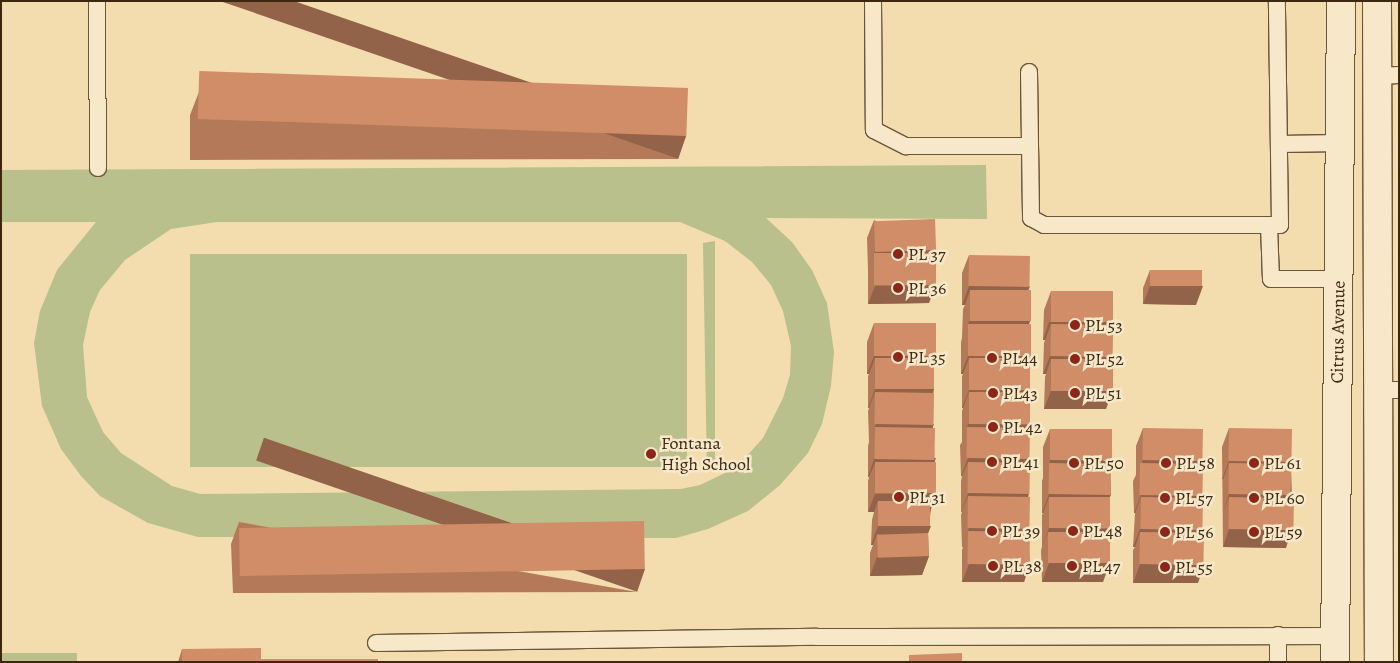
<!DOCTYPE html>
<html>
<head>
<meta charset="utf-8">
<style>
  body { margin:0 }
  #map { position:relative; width:1400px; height:663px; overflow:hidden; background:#f3dcae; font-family:Alegreya,serif }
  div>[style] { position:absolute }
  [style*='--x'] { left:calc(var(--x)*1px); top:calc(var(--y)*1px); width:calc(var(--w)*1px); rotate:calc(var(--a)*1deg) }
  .green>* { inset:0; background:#bac08b; transform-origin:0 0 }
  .roads { filter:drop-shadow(1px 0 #6a5537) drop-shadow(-1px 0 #6a5537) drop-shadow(0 1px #6a5537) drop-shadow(0 -1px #6a5537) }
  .service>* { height:16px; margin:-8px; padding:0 8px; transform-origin:8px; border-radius:8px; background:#f7e8ca }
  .secondary>* { height:28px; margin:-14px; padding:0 14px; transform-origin:14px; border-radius:14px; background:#f7e8ca }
  .wall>* { inset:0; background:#b47959 }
  .shaded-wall>* { inset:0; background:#926349; transform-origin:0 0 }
  .building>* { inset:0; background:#d18d68; transform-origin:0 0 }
  .dots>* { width:14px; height:14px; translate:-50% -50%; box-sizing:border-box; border:2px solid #f7e8ca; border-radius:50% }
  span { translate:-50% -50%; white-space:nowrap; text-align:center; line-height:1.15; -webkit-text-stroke:5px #f7e8ca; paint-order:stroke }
  .poi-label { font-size:18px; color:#3d280f }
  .left { translate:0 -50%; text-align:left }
  .street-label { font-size:18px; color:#3d280f }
  .frame { position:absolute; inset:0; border:2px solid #3d280f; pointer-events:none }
</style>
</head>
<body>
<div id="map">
  <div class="green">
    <div style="clip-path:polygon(evenodd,986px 165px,987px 219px,766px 218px,792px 242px,812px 270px,827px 303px,834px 352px,831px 386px,822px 424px,808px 453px,780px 485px,748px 511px,708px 529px,676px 538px,198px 537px,148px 523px,100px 496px,81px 476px,61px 449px,42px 406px,34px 343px,40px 311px,57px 270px,96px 222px,1px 222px,1px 170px,986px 165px,217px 222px,680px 222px,725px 241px,752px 262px,771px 285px,783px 311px,791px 346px,790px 375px,783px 398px,763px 438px,745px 458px,725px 473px,700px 485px,681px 489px,200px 494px,172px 486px,121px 453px,103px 432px,87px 397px,83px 345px,90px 312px,100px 290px,125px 260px,171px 229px,217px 222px)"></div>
    <div style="clip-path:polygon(715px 241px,715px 471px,707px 471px,703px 243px)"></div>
    <div style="left:687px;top:254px;width:213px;height:497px;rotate:90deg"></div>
    <div style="left:1px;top:653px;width:76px;height:9px"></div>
  </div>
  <div class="roads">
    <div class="service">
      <div style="--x:97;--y:1;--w:167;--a:89.7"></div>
      <div style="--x:873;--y:1;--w:129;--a:89.6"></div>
      <div style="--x:874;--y:130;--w:36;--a:27"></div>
      <div style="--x:906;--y:146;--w:123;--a:0"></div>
      <div style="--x:1029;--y:72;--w:146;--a:89.2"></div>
      <div style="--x:1031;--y:218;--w:15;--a:28"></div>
      <div style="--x:1044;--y:225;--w:236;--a:0"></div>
      <div style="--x:1280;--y:225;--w:224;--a:-90.8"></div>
      <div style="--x:1378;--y:76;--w:21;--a:-3"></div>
      <div style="--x:1279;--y:144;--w:61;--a:-0.9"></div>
      <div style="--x:1269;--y:225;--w:54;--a:87.9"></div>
      <div style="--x:1271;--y:279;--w:67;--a:0"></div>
      <div style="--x:1378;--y:390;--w:21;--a:0"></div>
      <div style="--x:1278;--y:635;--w:27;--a:90"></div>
      <div style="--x:376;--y:643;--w:441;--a:-0.8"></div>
      <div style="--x:817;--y:637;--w:518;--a:-0.11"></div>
    </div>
    <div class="secondary">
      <div style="--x:1377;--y:1;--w:661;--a:89.83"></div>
      <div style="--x:1335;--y:662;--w:661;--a:-89.48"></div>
    </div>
  </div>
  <div class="wall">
    <div style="clip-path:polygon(199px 92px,686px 136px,678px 159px,190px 160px,190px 115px)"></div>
    <div style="clip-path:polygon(874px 220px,935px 253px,929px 303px,868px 304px,868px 270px,867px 238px)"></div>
    <div style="clip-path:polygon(969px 255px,1028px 290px,1030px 321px,1029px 324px,1030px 425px,1028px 428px,1028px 463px,1029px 528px,1028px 532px,1030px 563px,1024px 582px,962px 582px,962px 550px,963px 547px,962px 547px,961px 515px,962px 512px,961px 512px,961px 481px,962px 476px,961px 476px,960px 445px,962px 442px,962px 411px,963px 408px,962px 408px,962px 376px,963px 374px,961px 374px,961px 342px,962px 338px,963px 309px,965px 305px,962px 305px,962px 273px)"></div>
    <div style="clip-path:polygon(1150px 270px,1196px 305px,1143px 304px,1143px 288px)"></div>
    <div style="clip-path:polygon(1051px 291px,1114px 322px,1113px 325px,1112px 359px,1106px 409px,1044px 409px,1045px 377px,1046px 374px,1043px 374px,1044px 343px,1045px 340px,1043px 340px,1044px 310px)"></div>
    <div style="clip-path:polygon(874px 323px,934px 359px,933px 428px,936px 493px,931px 509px,928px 533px,929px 556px,922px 575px,870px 576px,870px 553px,873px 545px,871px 545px,872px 520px,874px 512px,868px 512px,868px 481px,869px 477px,868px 477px,868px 446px,869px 442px,868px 411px,869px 408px,868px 408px,868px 376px,869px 374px,867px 374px,867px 342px)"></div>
    <div style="clip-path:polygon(1143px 428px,1203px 460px,1201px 464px,1201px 532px,1198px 583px,1133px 583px,1133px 550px,1135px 547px,1133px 547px,1135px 513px,1134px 513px,1133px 481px,1136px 475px,1136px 446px)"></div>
    <div style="clip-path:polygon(1229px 428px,1291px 467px,1292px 495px,1291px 498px,1286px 548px,1223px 547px,1222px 447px)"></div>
    <div style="clip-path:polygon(1050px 429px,1110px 464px,1111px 494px,1110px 497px,1109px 532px,1103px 582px,1042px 582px,1041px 550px,1042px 547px,1042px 515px,1043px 513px,1042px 513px,1042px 481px,1043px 478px,1043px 447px)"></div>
    <div style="clip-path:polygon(239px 522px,637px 592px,233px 593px,231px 544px)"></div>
    <div style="clip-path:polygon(182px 649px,261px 659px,378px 662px,178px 662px)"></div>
  </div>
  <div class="shaded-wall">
    <div style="left:686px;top:136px;width:24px;height:487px;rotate:109deg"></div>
    <div style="clip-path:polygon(936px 250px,929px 269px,874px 254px,868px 270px,875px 251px)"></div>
    <div style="clip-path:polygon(936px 285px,929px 303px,868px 304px,875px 286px)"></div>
    <div style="clip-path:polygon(969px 286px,1030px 286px,1023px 305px,970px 290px,965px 305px,962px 305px)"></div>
    <div style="clip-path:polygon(1150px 286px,1203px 286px,1196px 305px,1143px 304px)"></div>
    <div style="clip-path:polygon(969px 321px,1030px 321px,1023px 340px,968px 325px)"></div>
    <div style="clip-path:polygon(1049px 322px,1114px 322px,1107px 341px,1051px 324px,1045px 340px,1043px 340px)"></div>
    <div style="clip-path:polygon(936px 355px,929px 373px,875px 358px,869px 374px,867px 374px,874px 356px)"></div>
    <div style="clip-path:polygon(968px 356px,1030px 356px,1023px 374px,969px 358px,963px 374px,961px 374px)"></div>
    <div style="clip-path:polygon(1050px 356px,1113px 356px,1106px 374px,1051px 359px,1046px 374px,1043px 374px)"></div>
    <div style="clip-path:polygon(875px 389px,934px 389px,928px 408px,875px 392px,869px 408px,868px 408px)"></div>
    <div style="clip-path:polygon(969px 390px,1030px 390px,1024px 408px,969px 392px,963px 408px,962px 408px)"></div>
    <div style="clip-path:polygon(1051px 391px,1113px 391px,1106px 409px,1044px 409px)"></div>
    <div style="clip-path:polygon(876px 424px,934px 424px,927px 442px,875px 427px,869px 442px)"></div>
    <div style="clip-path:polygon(968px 424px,1030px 425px,1023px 443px,967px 428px)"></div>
    <div style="clip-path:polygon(936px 458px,929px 476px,875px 463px,869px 477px,868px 477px,874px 459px)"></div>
    <div style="clip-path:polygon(968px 458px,1030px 458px,1023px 477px,968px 462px,962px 476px,961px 476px)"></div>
    <div style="clip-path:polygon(1050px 460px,1111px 461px,1104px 479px,1049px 464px)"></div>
    <div style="clip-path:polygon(1143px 460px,1203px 460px,1196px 478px,1140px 467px)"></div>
    <div style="clip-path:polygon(1229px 461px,1294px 461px,1287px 479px,1229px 463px,1223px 479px,1222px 479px)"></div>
    <div style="clip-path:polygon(936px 493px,930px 512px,878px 501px,874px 512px,868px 512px,875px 494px)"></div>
    <div style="clip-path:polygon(968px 493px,1029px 493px,1023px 512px,968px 496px,961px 512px)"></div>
    <div style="clip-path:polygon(1049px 494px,1111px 494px,1104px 512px,1049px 497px,1043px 513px,1042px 513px)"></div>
    <div style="clip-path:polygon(1229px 494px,1292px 495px,1285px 513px,1229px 497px,1223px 513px)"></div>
    <div style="clip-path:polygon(1141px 495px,1202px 495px,1195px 513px,1141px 497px,1135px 513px,1134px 513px)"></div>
    <div style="clip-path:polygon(878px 526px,931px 526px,924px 544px,877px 534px,873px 545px,871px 545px)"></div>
    <div style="clip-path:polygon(969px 528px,1029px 528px,1022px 547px,968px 531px,962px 547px)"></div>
    <div style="clip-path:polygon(1049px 528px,1110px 529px,1104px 547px,1048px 532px,1042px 547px)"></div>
    <div style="clip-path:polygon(1203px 528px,1196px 547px,1140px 532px,1135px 547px,1133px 547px,1140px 529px)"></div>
    <div style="clip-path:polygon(1229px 529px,1292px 529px,1286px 548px,1223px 547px)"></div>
    <div style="clip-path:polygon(929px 556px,922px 575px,870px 576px,877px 557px)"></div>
    <div style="clip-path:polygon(1030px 563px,1024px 582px,962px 582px,969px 564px)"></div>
    <div style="clip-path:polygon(1049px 563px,1110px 563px,1103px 582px,1042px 582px)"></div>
    <div style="clip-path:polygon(1140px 564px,1204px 565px,1198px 583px,1133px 583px)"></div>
    <div style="left:645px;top:569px;width:24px;height:403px;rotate:109deg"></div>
  </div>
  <div class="building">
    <div style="left:688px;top:88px;width:48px;height:489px;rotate:92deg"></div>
    <div style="left:935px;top:219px;width:31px;height:61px;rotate:88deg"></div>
    <div style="left:936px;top:253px;width:32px;height:62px;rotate:90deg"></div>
    <div style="left:969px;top:255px;width:61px;height:31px;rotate:1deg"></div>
    <div style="left:1150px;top:270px;width:52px;height:16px"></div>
    <div style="left:970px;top:290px;width:61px;height:31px"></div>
    <div style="left:1051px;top:291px;width:62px;height:31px"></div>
    <div style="left:874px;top:323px;width:62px;height:33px"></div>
    <div style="left:968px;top:324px;width:63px;height:32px"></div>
    <div style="left:1051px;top:324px;width:62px;height:32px;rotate:1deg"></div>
    <div style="left:875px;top:358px;width:59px;height:31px"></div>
    <div style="left:969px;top:358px;width:61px;height:32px"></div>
    <div style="left:1051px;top:359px;width:62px;height:32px"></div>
    <div style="left:875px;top:392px;width:59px;height:32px;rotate:1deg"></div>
    <div style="left:969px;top:392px;width:61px;height:32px"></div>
    <div style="left:875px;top:427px;width:60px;height:32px;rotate:1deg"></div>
    <div style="left:967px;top:427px;width:63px;height:31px;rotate:1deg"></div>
    <div style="left:1143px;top:428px;width:60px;height:32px;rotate:1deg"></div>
    <div style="left:1229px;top:428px;width:63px;height:33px;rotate:1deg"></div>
    <div style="left:1050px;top:429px;width:62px;height:31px"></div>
    <div style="left:936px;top:462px;width:31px;height:61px;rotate:90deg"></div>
    <div style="left:968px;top:462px;width:62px;height:31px;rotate:1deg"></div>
    <div style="left:1049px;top:463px;width:62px;height:31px;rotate:1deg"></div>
    <div style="left:1140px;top:463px;width:63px;height:32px;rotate:1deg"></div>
    <div style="left:1229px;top:463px;width:62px;height:31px;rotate:1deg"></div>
    <div style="left:968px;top:496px;width:62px;height:32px;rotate:1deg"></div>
    <div style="left:1049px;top:497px;width:61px;height:31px"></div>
    <div style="left:1141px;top:497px;width:62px;height:32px;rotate:1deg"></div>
    <div style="left:1229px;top:497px;width:65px;height:32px;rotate:1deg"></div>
    <div style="left:878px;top:501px;width:52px;height:25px"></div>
    <div style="left:644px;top:521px;width:48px;height:405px;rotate:89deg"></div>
    <div style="left:968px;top:531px;width:62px;height:33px;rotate:1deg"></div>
    <div style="left:1048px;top:532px;width:62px;height:31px"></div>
    <div style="left:1140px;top:532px;width:64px;height:32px;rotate:1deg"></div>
    <div style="left:928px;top:533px;width:23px;height:51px;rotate:88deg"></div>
    <div style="clip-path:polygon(261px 648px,261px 659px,378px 659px,378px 662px,182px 662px,182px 649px)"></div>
    <div style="clip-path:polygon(962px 653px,962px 662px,909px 662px,909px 655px)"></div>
  </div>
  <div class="dots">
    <div style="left:898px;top:254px;background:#8f2418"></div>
    <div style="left:898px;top:288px;background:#8f2418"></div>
    <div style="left:1075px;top:325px;background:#8f2418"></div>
    <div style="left:898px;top:357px;background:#8f2418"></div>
    <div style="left:992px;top:358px;background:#8f2418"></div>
    <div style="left:1075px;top:359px;background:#8f2418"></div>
    <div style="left:993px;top:393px;background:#8f2418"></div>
    <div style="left:1075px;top:393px;background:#8f2418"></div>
    <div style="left:993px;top:427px;background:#8f2418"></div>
    <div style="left:651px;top:454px;background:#8f2418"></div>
    <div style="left:992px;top:462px;background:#8f2418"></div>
    <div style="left:1074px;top:463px;background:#8f2418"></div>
    <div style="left:1166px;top:463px;background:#8f2418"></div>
    <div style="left:1254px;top:463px;background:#8f2418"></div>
    <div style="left:899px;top:497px;background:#8f2418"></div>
    <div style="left:1165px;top:498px;background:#8f2418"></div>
    <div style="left:1254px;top:498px;background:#8f2418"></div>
    <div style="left:992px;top:531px;background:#8f2418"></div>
    <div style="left:1073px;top:531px;background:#8f2418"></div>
    <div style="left:1165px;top:532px;background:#8f2418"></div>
    <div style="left:1254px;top:532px;background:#8f2418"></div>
    <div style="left:993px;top:566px;background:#8f2418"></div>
    <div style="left:1072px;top:566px;background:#8f2418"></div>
    <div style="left:1165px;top:567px;background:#8f2418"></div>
  </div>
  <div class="poi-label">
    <span class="left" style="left:908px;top:254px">PL 37</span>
    <span class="left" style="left:908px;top:288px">PL 36</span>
    <span class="left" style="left:1085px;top:325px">PL 53</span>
    <span class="left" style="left:908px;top:357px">PL 35</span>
    <span class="left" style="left:1002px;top:358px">PL44</span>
    <span class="left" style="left:1085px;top:359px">PL 52</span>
    <span class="left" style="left:1003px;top:393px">PL43</span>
    <span class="left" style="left:1085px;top:393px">PL 51</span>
    <span class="left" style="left:1003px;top:427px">PL 42</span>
    <span class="left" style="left:661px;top:454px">Fontana<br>High School</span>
    <span class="left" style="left:1002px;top:462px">PL 41</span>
    <span class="left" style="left:1084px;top:463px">PL 50</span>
    <span class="left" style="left:1176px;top:463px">PL 58</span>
    <span class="left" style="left:1264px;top:463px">PL 61</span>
    <span class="left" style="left:909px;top:497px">PL 31</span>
    <span class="left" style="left:1175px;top:498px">PL 57</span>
    <span class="left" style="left:1264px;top:498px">PL 60</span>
    <span class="left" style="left:1002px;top:531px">PL 39</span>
    <span class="left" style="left:1083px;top:531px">PL 48</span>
    <span class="left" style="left:1175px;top:532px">PL 56</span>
    <span class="left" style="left:1264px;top:532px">PL 59</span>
    <span class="left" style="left:1003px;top:566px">PL 38</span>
    <span class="left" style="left:1082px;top:566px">PL 47</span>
    <span class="left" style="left:1175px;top:567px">PL 55</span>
  </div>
  <div class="street-label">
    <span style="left:1338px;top:332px;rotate:-89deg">Citrus Avenue</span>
  </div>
  <div class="frame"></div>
</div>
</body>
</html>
